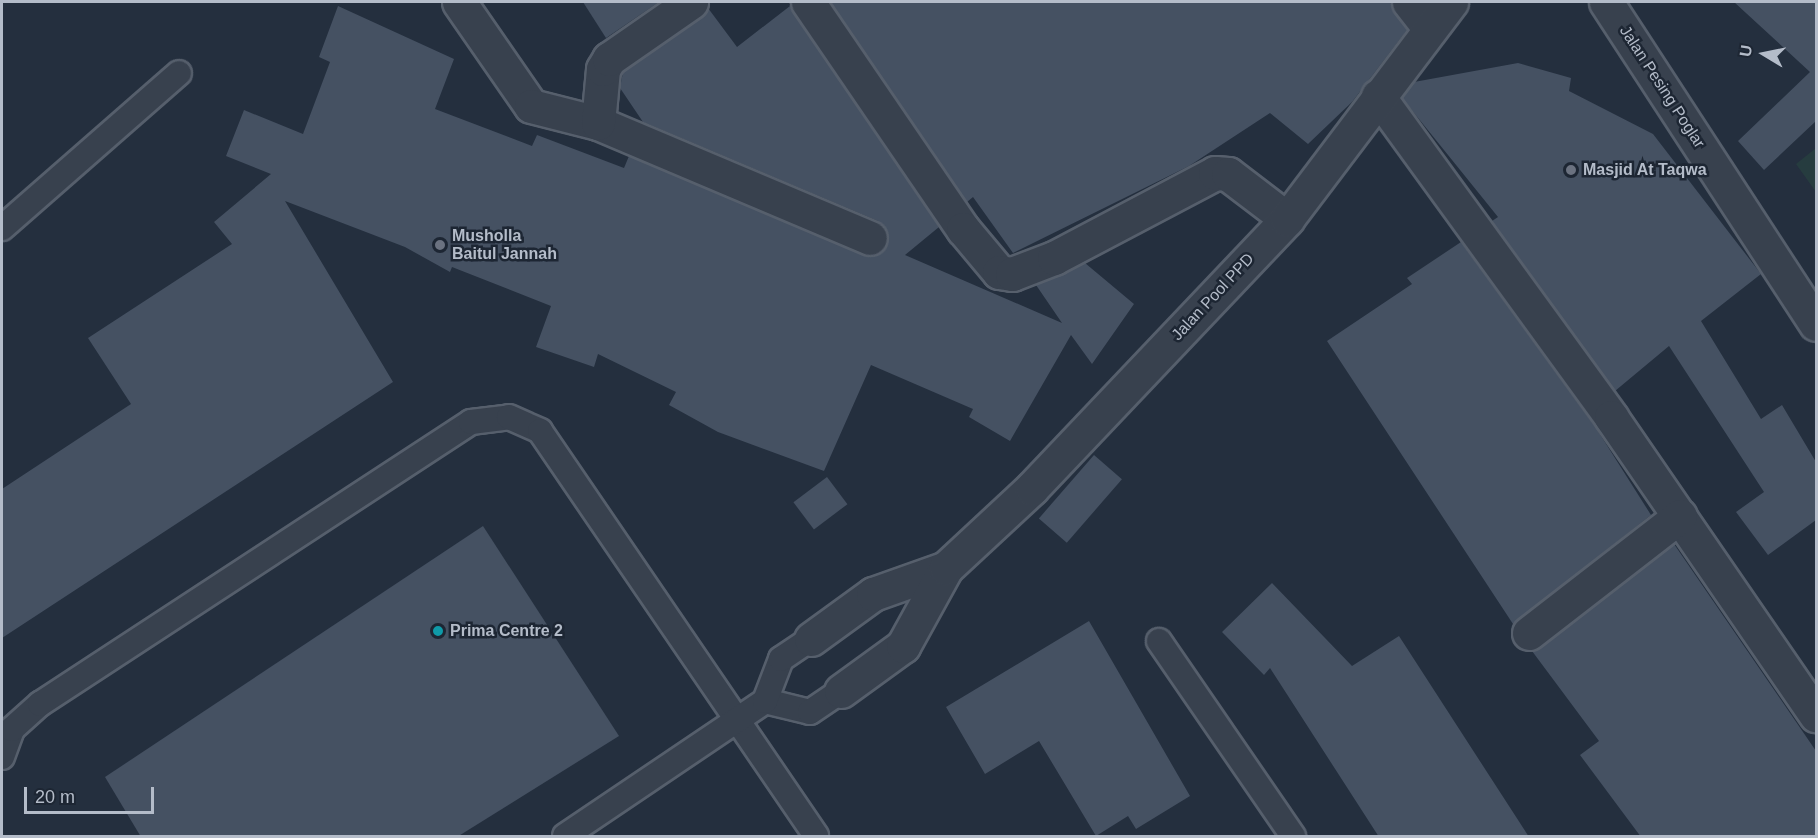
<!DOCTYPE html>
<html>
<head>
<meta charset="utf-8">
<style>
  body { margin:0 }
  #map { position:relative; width:1818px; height:838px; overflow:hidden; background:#242f3e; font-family:Helvetica,sans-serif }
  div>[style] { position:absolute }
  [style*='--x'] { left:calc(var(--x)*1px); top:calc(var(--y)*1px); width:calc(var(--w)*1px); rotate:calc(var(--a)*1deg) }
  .green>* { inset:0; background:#263c3f }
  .building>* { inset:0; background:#455162; transform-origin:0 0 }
  .roads { filter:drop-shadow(2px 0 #565f6c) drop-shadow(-2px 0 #565f6c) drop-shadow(0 2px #565f6c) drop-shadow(0 -2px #565f6c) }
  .service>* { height:24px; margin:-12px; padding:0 12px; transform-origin:12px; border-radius:12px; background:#38414e }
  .minor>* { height:33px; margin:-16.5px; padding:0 16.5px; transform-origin:16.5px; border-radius:16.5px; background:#38414e }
  .dots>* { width:16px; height:16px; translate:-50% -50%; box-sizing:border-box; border:3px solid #1d2633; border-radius:50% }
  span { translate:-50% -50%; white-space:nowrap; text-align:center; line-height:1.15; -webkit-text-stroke:5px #1d2633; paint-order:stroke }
  .street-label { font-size:16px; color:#b4bcc9 }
  .poi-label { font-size:16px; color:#b4bcc9; font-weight:700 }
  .left { translate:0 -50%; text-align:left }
  .frame { position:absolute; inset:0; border:3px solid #b4bcc9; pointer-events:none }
  .north { position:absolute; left:1734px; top:24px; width:60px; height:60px; -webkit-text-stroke:4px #1d2633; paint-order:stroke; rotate:280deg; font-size:16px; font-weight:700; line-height:24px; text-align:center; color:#b4bcc9 }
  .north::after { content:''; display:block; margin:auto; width:21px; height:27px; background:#b4bcc9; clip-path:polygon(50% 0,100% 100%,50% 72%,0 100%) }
  .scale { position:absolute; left:24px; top:787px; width:130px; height:27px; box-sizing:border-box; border:3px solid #b4bcc9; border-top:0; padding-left:8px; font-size:18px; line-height:21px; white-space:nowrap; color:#b4bcc9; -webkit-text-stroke:4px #1d2633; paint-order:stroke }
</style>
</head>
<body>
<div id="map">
  <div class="green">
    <div style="clip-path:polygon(1816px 148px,1816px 192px,1796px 164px)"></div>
  </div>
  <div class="building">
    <div style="clip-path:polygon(583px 2px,659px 2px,606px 38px)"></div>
    <div style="clip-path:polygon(830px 2px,1390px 2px,1407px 30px,1352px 102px,1308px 144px,1270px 113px,1189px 166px,1013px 253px,973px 197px,967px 202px)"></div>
    <div style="clip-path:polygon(1734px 2px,1816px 2px,1816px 121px,1764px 170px,1738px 141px,1810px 72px)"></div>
    <div style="clip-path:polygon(338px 6px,454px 59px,435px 109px,532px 146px,537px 135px,624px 168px,629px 156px,873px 256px,887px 245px,885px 227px,878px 221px,643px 122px,620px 88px,623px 72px,708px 8px,737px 47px,790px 6px,939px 227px,905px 255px,1062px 323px,1036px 285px,1085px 263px,1134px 304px,1092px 364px,1071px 335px,1010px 441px,969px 417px,973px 409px,871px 365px,824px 471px,718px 432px,669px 405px,676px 392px,598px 354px,594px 367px,536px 347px,551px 306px,452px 267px,450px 272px,405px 247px,285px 201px,393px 382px,2px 638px,2px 489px,131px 404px,88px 338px,232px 244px,214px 222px,271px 174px,226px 156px,244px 110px,303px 134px,330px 62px,319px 57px)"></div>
    <div style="clip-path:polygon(1518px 63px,1571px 78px,1569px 91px,1653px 134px,1761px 274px,1701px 321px,1761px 419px,1782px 405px,1816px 462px,1816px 520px,1768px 555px,1736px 512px,1764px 492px,1669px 346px,1615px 391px,1492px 221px,1498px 217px,1402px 98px,1414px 82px)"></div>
    <div style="clip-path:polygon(1461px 242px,1596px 428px,1651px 515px,1513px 624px,1327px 341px,1412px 284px,1407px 278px)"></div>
    <div style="left:1094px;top:455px;width:37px;height:84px;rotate:41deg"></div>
    <div style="left:827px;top:477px;width:34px;height:42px;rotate:53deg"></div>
    <div style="clip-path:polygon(483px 526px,619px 736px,457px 837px,141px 837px,105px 777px)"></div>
    <div style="clip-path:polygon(1674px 544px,1816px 751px,1816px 837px,1641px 837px,1580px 755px,1599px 741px,1532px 651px)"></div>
    <div style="clip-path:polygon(1272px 583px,1352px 666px,1399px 636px,1529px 837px,1379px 837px,1270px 668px,1264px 675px,1222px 632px)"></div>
    <div style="clip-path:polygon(1089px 621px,1190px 796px,1136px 829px,1128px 816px,1096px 836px,1039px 741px,985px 774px,946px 707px)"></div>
  </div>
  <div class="roads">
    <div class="service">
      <div style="--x:2;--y:228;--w:235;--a:-41.2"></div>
      <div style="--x:1159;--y:641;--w:237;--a:55.5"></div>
      <div style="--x:765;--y:701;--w:46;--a:13.7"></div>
      <div style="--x:810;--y:712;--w:37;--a:-34"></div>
      <div style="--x:2;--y:757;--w:30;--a:-70"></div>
      <div style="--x:12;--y:729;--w:38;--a:-42"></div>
      <div style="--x:40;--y:704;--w:515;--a:-33.2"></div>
      <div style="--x:471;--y:422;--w:38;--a:-7"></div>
      <div style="--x:509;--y:417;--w:34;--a:24"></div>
      <div style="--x:540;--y:431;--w:490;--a:55.7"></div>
      <div style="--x:565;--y:836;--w:241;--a:-34"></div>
      <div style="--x:765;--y:701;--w:45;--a:-69.1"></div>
      <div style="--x:781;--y:659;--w:36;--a:-34"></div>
    </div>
    <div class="minor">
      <div style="--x:459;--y:2;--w:126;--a:55.3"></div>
      <div style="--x:531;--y:106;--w:69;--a:14.2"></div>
      <div style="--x:598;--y:123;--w:295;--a:22.9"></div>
      <div style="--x:808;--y:2;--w:275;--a:55.7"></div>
      <div style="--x:963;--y:229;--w:56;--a:50.1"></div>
      <div style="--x:999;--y:272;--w:13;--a:9"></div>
      <div style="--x:1012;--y:274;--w:45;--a:-20.9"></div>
      <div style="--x:1054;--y:258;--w:182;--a:-27.8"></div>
      <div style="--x:1215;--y:173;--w:13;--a:4"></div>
      <div style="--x:1228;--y:174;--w:74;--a:37.3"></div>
      <div style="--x:1409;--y:2;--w:33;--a:52"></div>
      <div style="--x:1606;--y:2;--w:384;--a:56.9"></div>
      <div style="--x:1378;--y:96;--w:397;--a:54"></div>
      <div style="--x:1611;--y:417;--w:362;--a:55.5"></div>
      <div style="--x:598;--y:123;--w:54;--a:-84.7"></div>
      <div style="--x:603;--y:69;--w:12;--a:-59"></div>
      <div style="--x:609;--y:59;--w:100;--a:-34.8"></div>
      <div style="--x:1529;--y:633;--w:191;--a:-37.8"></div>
      <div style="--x:811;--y:639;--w:77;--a:-36"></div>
      <div style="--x:873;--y:594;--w:77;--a:-19.6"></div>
      <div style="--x:841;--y:691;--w:77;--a:-36"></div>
      <div style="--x:903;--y:646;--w:89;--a:-61.1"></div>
      <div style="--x:946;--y:568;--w:117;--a:-42.9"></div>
      <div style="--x:1032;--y:488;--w:371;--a:-46.5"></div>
      <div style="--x:1287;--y:219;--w:272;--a:-52.9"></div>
    </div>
  </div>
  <div class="dots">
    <div style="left:1571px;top:170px;background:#6b7280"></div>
    <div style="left:440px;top:245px;background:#6b7280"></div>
    <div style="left:438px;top:631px;background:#0f9aa8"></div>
  </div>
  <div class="street-label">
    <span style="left:1662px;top:87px;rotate:57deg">Jalan Pesing Poglar</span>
    <span style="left:1213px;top:297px;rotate:-47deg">Jalan Pool PPD</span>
  </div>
  <div class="poi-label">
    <span class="left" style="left:1583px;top:170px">Masjid At Taqwa</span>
    <span class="left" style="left:452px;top:245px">Musholla<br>Baitul Jannah</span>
    <span class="left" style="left:450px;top:631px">Prima Centre 2</span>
  </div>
  <div class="frame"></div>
  <div class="north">U</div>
  <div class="scale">20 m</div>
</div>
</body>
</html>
